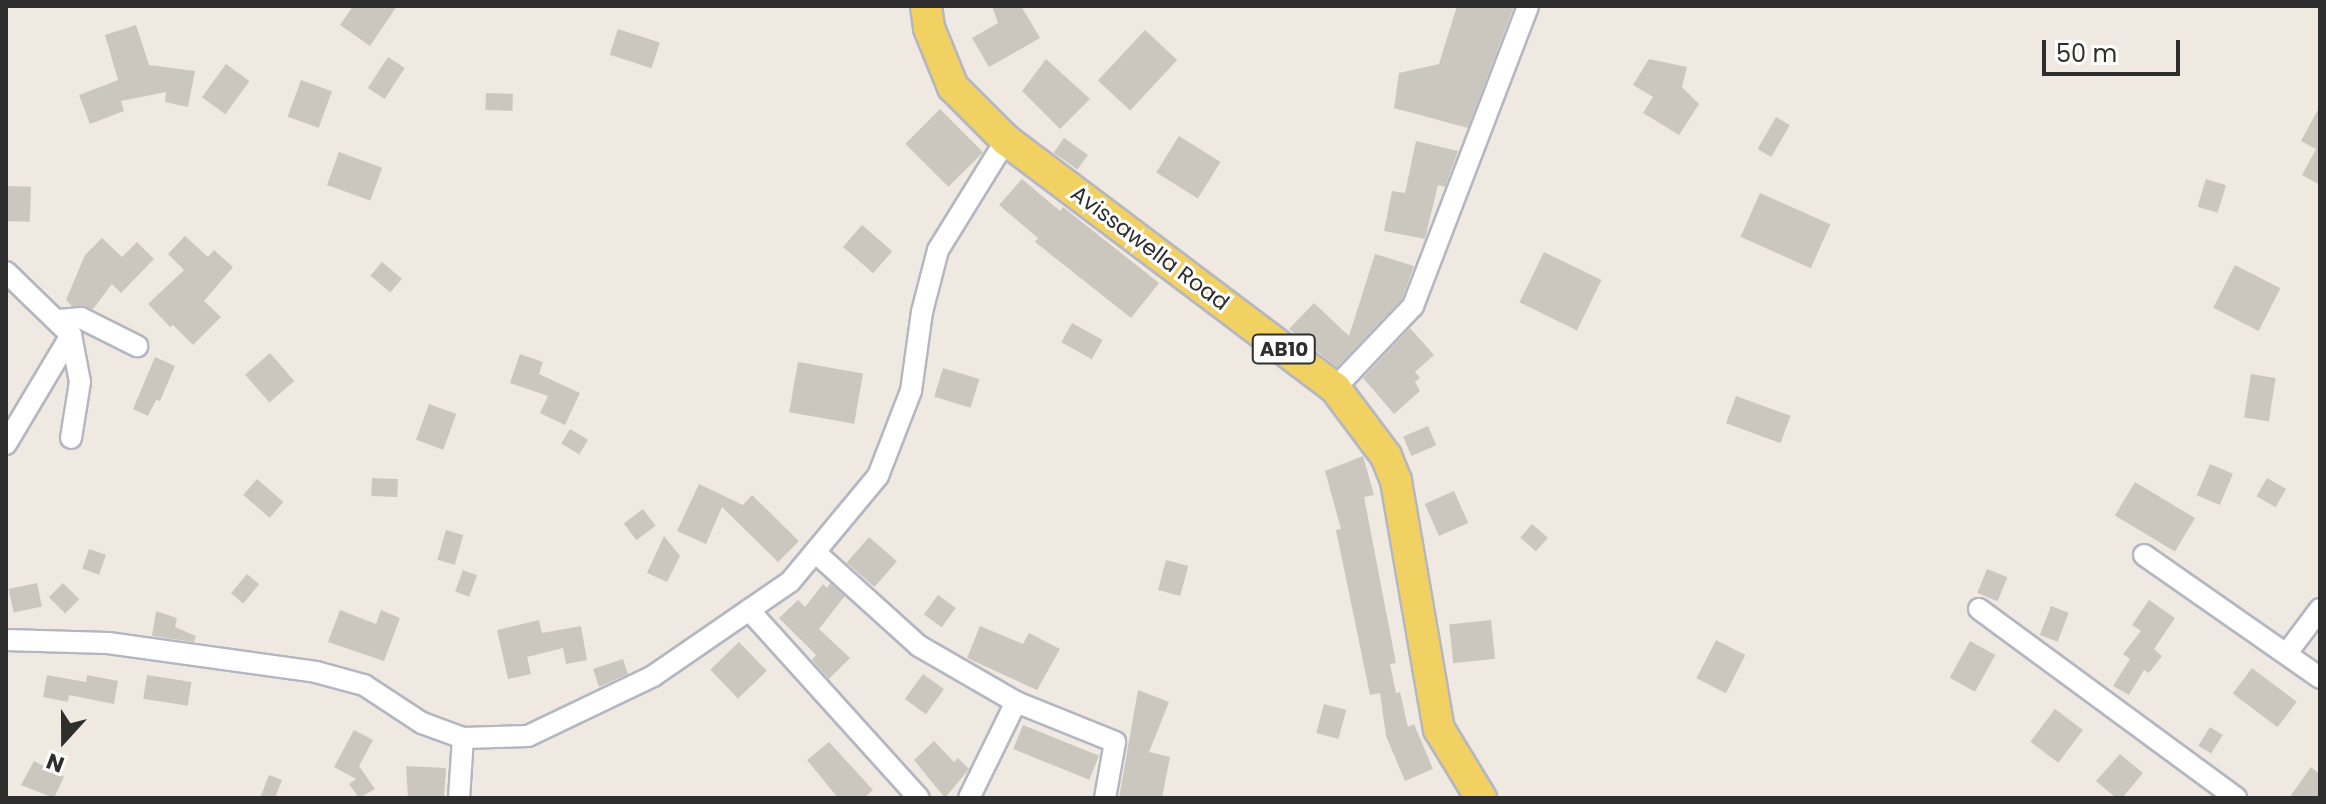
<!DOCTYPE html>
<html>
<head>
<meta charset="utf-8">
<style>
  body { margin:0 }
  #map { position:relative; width:2326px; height:804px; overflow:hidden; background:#efe9e1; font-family:Poppins,sans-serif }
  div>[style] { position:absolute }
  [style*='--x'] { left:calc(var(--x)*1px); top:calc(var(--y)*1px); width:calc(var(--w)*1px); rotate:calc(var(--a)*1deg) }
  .building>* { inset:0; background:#cbc7bf; transform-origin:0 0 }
  .roads { filter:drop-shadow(2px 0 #b4b7c1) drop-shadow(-2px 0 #b4b7c1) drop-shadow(0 2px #b4b7c1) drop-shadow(0 -2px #b4b7c1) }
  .street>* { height:20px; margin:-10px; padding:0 10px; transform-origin:10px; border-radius:10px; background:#fff }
  .primary>* { height:30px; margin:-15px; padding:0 15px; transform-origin:15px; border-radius:15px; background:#f2d163 }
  span { translate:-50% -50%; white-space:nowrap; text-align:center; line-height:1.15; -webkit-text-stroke:6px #fff; paint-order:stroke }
  .shield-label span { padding:2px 6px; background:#fff; border:2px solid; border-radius:6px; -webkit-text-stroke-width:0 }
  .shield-label { font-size:20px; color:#2e2e2e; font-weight:700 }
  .street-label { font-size:22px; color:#2e2e2e }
  .frame { position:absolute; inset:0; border:8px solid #2e2e2e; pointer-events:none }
  .north { position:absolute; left:24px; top:700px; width:80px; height:80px; -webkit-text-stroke:6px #fff; paint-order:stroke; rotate:201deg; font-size:22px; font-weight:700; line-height:32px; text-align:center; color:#2e2e2e }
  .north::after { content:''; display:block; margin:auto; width:28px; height:36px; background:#2e2e2e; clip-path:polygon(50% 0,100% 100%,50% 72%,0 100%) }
  .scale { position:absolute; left:2042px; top:40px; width:138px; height:36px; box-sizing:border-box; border:4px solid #2e2e2e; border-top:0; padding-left:10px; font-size:24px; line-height:28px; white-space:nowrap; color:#2e2e2e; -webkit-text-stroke:6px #fff; paint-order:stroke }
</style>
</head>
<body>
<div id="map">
  <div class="building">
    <div style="clip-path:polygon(353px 6px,397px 6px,370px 46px,340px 25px)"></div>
    <div style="clip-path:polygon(992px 6px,1021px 6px,1040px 38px,989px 67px,972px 38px,998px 23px)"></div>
    <div style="clip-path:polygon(1457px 6px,1514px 6px,1468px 128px,1394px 108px,1399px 73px,1439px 64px)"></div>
    <div style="clip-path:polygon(136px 25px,149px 65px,195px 71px,188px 107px,165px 102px,166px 92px,121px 101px,124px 111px,90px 124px,79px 95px,118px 80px,105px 35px)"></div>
    <div style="left:618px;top:29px;width:44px;height:27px;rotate:18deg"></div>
    <div style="left:1145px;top:30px;width:44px;height:69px;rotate:43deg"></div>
    <div style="left:388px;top:57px;width:20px;height:37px;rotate:33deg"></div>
    <div style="clip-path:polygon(1046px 59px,1090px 99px,1060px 129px,1022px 91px)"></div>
    <div style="clip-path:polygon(1649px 59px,1687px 67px,1682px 87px,1699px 104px,1679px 135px,1643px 113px,1653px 97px,1633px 85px)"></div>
    <div style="left:226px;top:64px;width:29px;height:41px;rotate:36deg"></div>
    <div style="left:301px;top:80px;width:33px;height:39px;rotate:20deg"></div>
    <div style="left:486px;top:93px;width:27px;height:17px;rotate:2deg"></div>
    <div style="clip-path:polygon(2320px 106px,2320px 185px,2302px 175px,2316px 149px,2301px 141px)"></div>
    <div style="left:940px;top:109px;width:61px;height:49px;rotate:45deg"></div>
    <div style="left:1776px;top:117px;width:16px;height:37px;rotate:30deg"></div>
    <div style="left:1179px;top:136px;width:49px;height:43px;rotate:32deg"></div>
    <div style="left:1064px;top:138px;width:29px;height:18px;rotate:35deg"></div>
    <div style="clip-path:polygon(1416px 141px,1458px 151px,1445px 187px,1438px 185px,1425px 239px,1384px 231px,1392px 191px,1405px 193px)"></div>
    <div style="left:339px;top:152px;width:46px;height:35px;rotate:20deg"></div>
    <div style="clip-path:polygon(1022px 179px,1060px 211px,1063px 207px,1159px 283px,1131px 318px,1035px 242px,1038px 238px,999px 205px)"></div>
    <div style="left:2206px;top:179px;width:21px;height:29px;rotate:17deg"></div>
    <div style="left:6px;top:186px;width:25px;height:35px;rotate:2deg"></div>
    <div style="left:1760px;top:193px;width:77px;height:48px;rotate:24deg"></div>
    <div style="left:862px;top:225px;width:40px;height:29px;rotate:41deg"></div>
    <div style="clip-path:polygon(185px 236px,208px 257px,214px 250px,233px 267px,204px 301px,221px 317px,193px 345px,173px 325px,170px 327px,148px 304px,184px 270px,168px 254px)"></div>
    <div style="clip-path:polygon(102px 238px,122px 257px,137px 242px,154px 259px,121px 293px,112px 284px,93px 309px,72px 306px,66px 300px,85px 255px)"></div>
    <div style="left:1544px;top:252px;width:64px;height:56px;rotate:26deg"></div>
    <div style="clip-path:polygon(1375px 254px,1414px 266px,1402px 299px,1337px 367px,1289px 329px,1314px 303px,1349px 336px)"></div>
    <div style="left:382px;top:262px;width:26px;height:18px;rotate:40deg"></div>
    <div style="left:2235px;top:265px;width:51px;height:48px;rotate:27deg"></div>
    <div style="left:1072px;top:323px;width:35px;height:22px;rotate:29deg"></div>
    <div style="clip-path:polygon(1410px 328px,1434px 355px,1415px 372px,1420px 378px,1415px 382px,1420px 391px,1394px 414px,1363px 378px)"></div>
    <div style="left:270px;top:353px;width:37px;height:33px;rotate:49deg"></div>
    <div style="clip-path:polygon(520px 354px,543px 362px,539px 374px,580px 393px,565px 425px,540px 413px,548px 396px,510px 383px)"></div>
    <div style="clip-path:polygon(155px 357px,175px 366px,160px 401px,156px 400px,148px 416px,133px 409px)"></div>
    <div style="left:798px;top:362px;width:66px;height:51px;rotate:10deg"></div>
    <div style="left:943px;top:368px;width:38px;height:30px;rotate:17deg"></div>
    <div style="left:2251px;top:374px;width:25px;height:44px;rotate:9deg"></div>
    <div style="left:1736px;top:396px;width:58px;height:29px;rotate:20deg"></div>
    <div style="left:429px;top:404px;width:29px;height:38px;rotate:20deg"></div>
    <div style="left:1428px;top:426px;width:21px;height:27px;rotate:67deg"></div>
    <div style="left:570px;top:429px;width:21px;height:17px;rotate:31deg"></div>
    <div style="clip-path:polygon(1363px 456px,1374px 495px,1364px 497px,1396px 663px,1390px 664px,1396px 693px,1400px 692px,1408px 727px,1414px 724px,1433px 769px,1405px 781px,1386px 736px,1380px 693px,1370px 695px,1336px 530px,1341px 529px,1325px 471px)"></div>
    <div style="left:2210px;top:464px;width:25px;height:34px;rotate:23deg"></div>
    <div style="left:372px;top:478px;width:26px;height:18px;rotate:2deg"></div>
    <div style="left:2267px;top:478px;width:22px;height:21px;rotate:30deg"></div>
    <div style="left:257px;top:479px;width:35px;height:21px;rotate:41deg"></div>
    <div style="left:2135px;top:482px;width:70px;height:39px;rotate:31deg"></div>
    <div style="clip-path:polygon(699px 484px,743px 505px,752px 495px,799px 541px,778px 562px,722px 507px,706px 544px,677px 531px)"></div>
    <div style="left:1454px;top:491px;width:35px;height:32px;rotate:66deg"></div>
    <div style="left:643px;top:509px;width:21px;height:24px;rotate:53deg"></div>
    <div style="left:1532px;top:524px;width:21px;height:18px;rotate:41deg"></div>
    <div style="left:446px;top:530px;width:18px;height:31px;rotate:16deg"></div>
    <div style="clip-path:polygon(664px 536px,680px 556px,667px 582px,647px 573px)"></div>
    <div style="left:869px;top:537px;width:37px;height:34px;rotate:41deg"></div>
    <div style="left:89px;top:549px;width:18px;height:21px;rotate:19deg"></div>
    <div style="left:1166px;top:560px;width:23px;height:31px;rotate:15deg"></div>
    <div style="left:1987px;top:569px;width:22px;height:26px;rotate:22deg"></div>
    <div style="left:463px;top:570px;width:15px;height:23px;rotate:20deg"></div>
    <div style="left:247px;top:574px;width:16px;height:25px;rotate:40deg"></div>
    <div style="left:37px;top:583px;width:24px;height:29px;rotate:78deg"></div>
    <div style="left:63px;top:583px;width:23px;height:20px;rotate:45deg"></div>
    <div style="clip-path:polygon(830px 583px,845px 596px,819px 629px,850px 658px,829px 679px,812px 660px,816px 655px,779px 618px,798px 600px,805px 607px,823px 584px,827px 588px)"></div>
    <div style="left:938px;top:595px;width:22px;height:24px;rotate:36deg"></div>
    <div style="clip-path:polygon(2149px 600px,2175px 618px,2154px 649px,2162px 656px,2149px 673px,2144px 670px,2129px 695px,2113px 686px,2130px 659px,2123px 654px,2141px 631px,2132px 625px)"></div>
    <div style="left:2051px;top:606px;width:19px;height:31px;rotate:21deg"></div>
    <div style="clip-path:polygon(340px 610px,376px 624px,381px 610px,400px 618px,384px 661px,328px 642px)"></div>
    <div style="clip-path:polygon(156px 611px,177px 618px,175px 627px,196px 636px,194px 642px,152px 636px)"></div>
    <div style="clip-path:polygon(539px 620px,542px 633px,581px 626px,587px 660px,566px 664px,563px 648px,527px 657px,531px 674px,508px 679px,497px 630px)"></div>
    <div style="left:1491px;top:620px;width:39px;height:42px;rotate:84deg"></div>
    <div style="clip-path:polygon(980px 626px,1023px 644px,1029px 633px,1060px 649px,1037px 690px,967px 658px)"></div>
    <div style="left:1716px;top:640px;width:33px;height:43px;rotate:27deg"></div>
    <div style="left:1970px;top:641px;width:29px;height:42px;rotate:29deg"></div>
    <div style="left:739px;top:642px;width:40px;height:40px;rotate:46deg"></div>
    <div style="clip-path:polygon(623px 659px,628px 674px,599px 687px,593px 669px)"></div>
    <div style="left:2252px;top:668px;width:56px;height:32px;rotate:37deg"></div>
    <div style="left:923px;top:674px;width:26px;height:31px;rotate:36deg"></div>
    <div style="clip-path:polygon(47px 675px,86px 682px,87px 675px,118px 681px,114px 704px,69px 695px,68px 702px,43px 697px)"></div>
    <div style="left:147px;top:675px;width:45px;height:24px;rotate:9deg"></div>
    <div style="clip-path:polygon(1138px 690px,1169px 702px,1149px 752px,1170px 757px,1162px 798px,1119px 798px)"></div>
    <div style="left:1324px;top:704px;width:23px;height:30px;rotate:15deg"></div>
    <div style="left:2055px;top:709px;width:35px;height:41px;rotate:37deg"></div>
    <div style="left:1023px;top:725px;width:82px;height:26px;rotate:22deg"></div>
    <div style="left:2210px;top:727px;width:15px;height:22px;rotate:32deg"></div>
    <div style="clip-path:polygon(354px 730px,373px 740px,359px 766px,375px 789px,359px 798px,349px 784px,356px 779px,334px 767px)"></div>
    <div style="clip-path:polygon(934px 741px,954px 762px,958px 758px,969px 769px,945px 798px,914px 760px)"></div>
    <div style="clip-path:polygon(829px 742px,873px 790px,864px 798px,838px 798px,807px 760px)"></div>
    <div style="clip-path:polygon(2120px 754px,2143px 773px,2122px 798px,2116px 798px,2096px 781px)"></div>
    <div style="clip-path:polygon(34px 761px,64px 777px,54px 798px,21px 785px)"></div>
    <div style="clip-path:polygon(406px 766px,446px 768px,444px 798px,408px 798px)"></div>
    <div style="clip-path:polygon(2311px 767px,2320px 774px,2320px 798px,2289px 798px)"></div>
    <div style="clip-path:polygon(269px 775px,282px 780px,275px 798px,260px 798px)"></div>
  </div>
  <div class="roads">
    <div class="street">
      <div style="--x:6;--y:272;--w:91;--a:44.1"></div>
      <div style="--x:71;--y:335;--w:127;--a:120.8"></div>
      <div style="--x:59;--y:320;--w:22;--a:-5"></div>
      <div style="--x:81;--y:318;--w:63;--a:26.6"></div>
      <div style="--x:1335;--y:388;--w:113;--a:-46.4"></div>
      <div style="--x:1413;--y:306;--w:321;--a:-69"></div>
      <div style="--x:71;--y:438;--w:57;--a:-80.9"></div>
      <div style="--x:80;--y:382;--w:48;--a:-100.8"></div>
      <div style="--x:815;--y:552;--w:140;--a:42.1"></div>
      <div style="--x:919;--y:646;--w:112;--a:30"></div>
      <div style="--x:2144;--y:555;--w:215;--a:34.9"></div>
      <div style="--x:1979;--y:609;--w:319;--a:36.3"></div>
      <div style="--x:749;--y:610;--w:253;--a:47.9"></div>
      <div style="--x:6;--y:640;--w:102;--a:1.7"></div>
      <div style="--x:108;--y:643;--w:210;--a:7.9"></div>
      <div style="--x:316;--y:672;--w:50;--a:15.2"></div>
      <div style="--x:364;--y:685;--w:69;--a:33.2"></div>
      <div style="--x:422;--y:723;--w:44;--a:20.1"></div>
      <div style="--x:463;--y:738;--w:65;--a:-1.8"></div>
      <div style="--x:528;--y:736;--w:139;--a:-25.6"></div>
      <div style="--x:653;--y:676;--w:166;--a:-34.5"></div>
      <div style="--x:790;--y:582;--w:138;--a:-50.3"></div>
      <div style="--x:878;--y:476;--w:91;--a:-68.8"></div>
      <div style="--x:911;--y:391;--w:80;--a:-82.1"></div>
      <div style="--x:922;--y:312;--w:64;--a:-75.5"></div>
      <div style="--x:938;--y:250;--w:129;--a:-58.3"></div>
      <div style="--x:2287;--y:653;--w:55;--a:-53.1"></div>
      <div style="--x:459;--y:798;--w:60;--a:-86.2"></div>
      <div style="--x:969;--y:798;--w:107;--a:-63.9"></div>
      <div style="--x:1016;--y:702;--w:107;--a:22"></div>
      <div style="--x:1115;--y:742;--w:57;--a:100.1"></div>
    </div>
    <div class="primary">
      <div style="--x:926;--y:6;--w:22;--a:82"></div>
      <div style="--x:929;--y:28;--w:64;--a:67.9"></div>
      <div style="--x:953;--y:87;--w:75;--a:45"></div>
      <div style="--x:1006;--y:140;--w:412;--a:37"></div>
      <div style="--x:1335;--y:388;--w:85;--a:53.1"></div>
      <div style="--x:1386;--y:456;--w:27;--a:68"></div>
      <div style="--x:1396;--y:481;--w:252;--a:80.2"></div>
      <div style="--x:1439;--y:729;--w:81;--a:58.7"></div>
    </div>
  </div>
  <div class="shield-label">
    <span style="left:1284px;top:349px">AB10</span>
  </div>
  <div class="street-label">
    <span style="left:1150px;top:248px;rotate:37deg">Avissawella Road</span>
  </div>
  <div class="frame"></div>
  <div class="north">N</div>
  <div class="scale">50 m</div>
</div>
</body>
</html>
